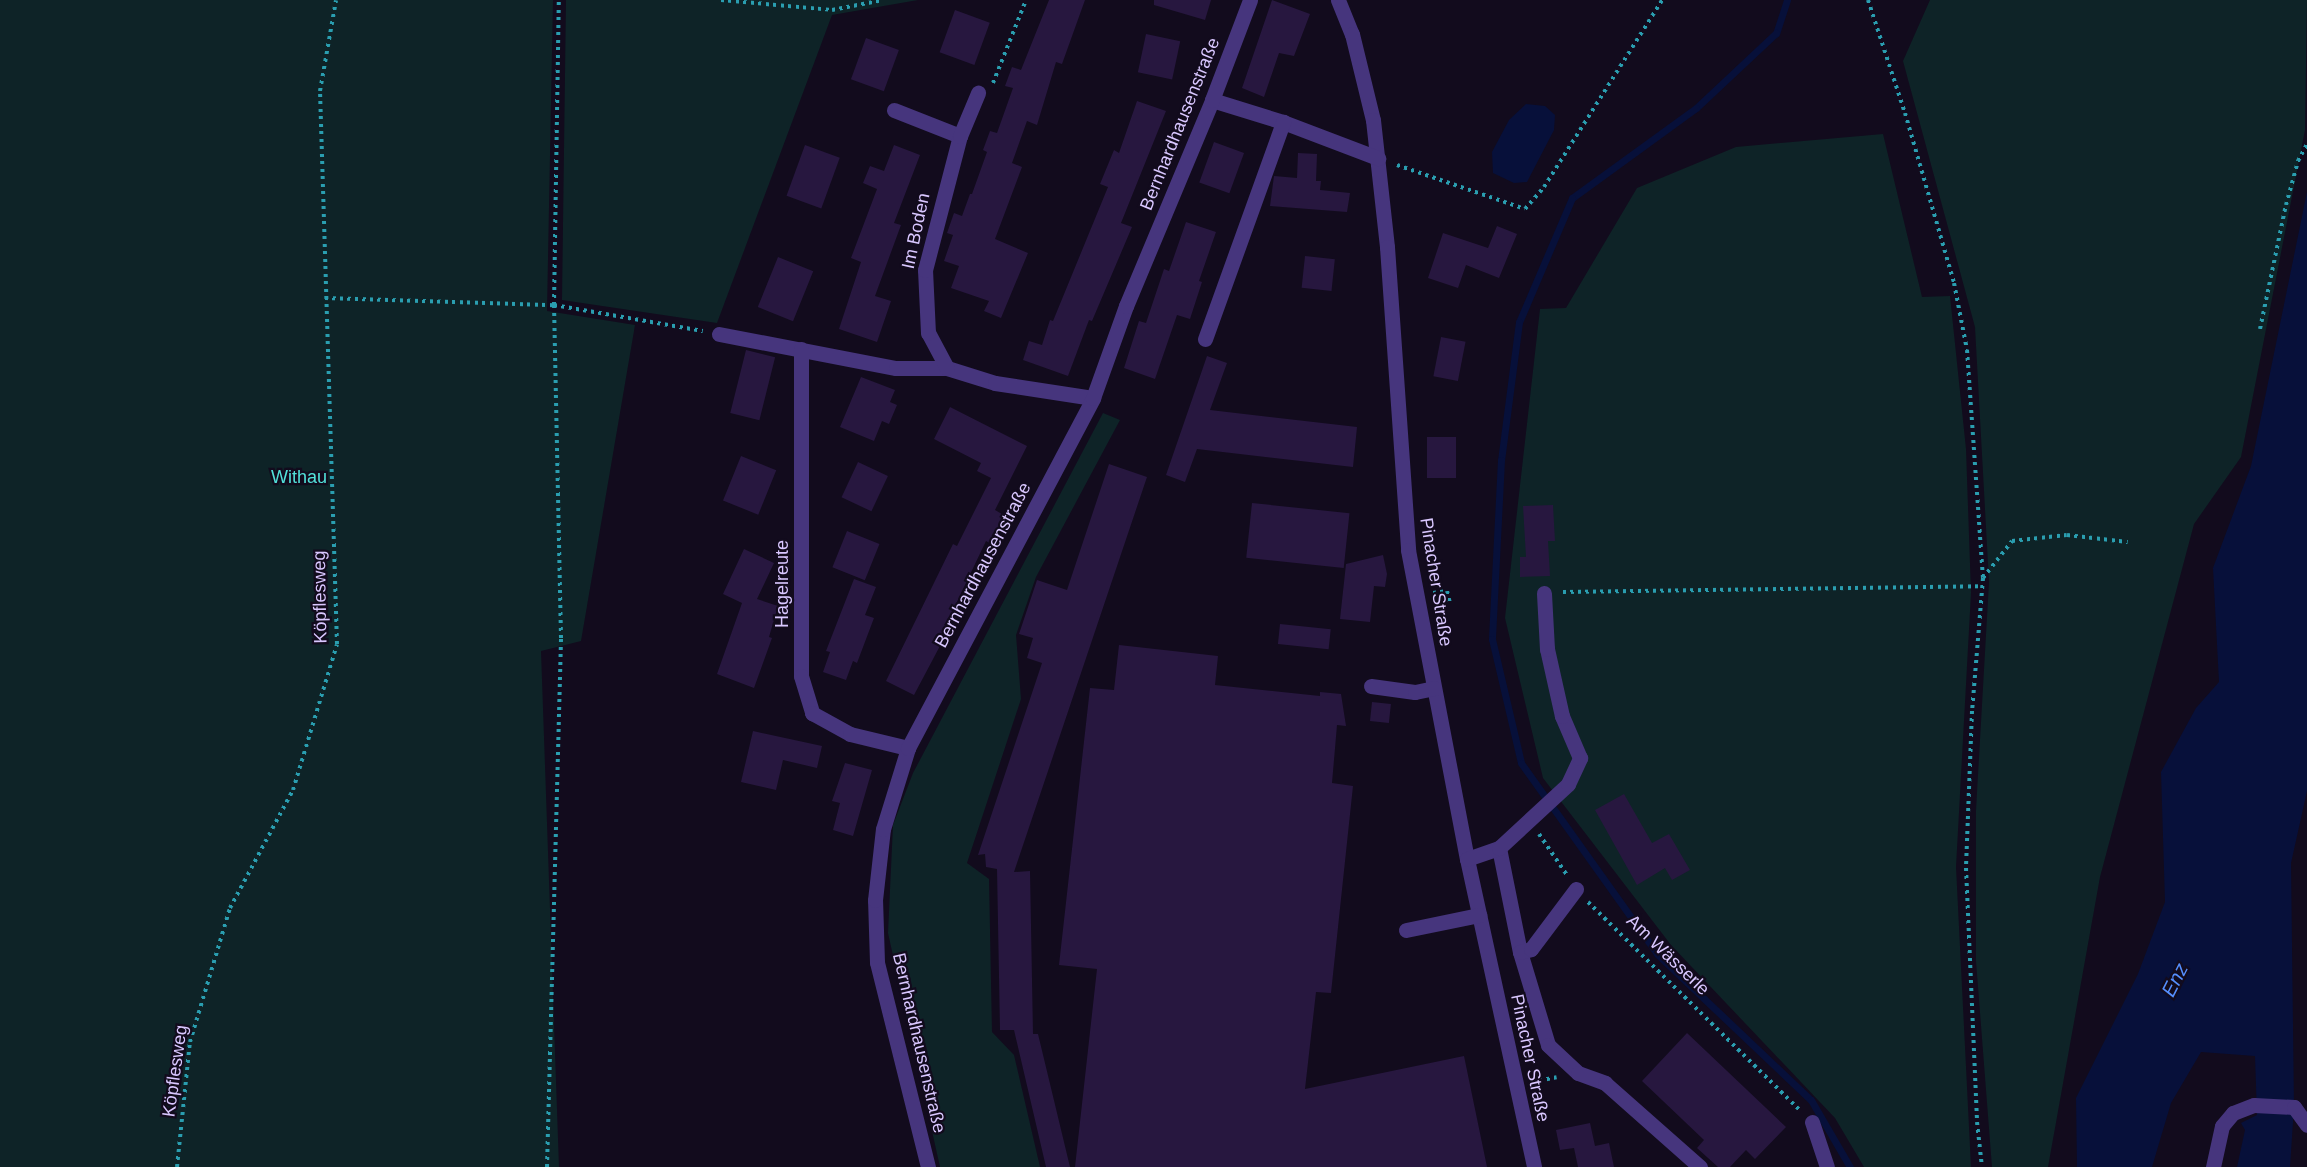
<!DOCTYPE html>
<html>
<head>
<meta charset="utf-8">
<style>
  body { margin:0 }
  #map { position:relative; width:2307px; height:1167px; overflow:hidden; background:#120b1d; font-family:Helvetica,sans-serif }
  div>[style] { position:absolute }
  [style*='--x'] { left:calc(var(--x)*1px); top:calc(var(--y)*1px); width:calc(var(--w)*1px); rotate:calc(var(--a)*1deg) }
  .green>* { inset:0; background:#0e2327 }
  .water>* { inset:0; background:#07103a }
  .stream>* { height:7px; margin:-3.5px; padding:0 3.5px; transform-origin:3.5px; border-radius:3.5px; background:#07103a }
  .building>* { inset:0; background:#27173f; transform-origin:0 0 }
  .path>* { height:4px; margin-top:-2px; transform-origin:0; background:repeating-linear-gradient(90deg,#2a9eb0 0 3px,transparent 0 7.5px) }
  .minor>* { height:15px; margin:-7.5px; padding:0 7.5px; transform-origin:7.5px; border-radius:7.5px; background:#46357d }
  span { translate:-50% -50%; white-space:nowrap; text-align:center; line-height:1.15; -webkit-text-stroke:4.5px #120b1d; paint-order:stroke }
  .street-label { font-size:18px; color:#d9c7ff }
  .park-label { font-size:18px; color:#52e0d9 }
  .water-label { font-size:20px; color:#558fff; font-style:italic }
</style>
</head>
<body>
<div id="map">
  <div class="green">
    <div style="clip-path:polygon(0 0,553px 0,547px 311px,635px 325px,581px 641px,541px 651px,559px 1167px,0 1167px)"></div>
    <div style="clip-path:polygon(566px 0,918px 0,832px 15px,717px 323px,562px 300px)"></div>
    <div style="clip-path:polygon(1930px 0,2307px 0,2305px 130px,2241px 457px,2194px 524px,2100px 877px,2048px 1167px,1992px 1167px,1976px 961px,1976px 810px,1989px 582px,1975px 327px,1903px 61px)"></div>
    <div style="clip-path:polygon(1883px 134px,1922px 297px,1950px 296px,1966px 449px,1971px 593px,1956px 867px,1971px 1167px,1864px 1167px,1835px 1118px,1671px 945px,1543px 778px,1505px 618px,1540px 309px,1566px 308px,1637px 188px,1736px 147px)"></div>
    <div style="clip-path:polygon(1103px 413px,1120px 420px,1036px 577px,1016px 635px,1021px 699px,967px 863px,989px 879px,992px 1032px,1014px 1055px,1040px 1167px,940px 1167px,888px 933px,893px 825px,913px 773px)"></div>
  </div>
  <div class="water">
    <div style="clip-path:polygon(1526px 104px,1545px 106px,1555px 115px,1554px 130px,1527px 182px,1514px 183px,1493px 173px,1492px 152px,1509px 120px)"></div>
    <div style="clip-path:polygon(2307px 192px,2307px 791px,2291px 863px,2294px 1107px,2290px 1167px,2237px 1167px,2245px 1130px,2241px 1123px,2257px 1115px,2255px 1056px,2201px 1052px,2171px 1103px,2152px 1167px,2077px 1167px,2076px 1098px,2138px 974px,2165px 902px,2161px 772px,2196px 708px,2219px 682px,2213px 568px,2251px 466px)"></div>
  </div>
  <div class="stream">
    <div style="--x:1787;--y:0;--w:35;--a:108"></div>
    <div style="--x:1776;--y:33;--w:110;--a:136.8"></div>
    <div style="--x:1696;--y:108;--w:153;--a:144"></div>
    <div style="--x:1572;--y:198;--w:135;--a:113.1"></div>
    <div style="--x:1519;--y:322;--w:139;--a:97.4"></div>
    <div style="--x:1501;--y:460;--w:179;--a:92.9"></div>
    <div style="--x:1492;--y:639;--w:127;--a:76.8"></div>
    <div style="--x:1521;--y:763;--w:234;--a:54.5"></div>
    <div style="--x:1657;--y:954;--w:212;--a:43.5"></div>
    <div style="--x:1811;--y:1100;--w:78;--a:59.8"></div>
  </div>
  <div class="building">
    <div style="clip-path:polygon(1049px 0,1085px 0,1062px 64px,1056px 62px,1037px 125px,1027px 121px,1012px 163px,1022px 167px,995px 239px,1028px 253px,1001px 318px,984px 311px,989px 301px,951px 288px,959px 266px,944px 261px,953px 235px,947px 233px,954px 213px,962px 216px,970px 194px,972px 194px,987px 152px,983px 150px,990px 131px,997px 133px,1013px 88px,1005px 86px,1012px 67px,1021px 70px)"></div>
    <div style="clip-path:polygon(1154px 0,1211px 0,1205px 20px,1154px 5px)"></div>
    <div style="clip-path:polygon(1272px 0,1310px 14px,1294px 56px,1279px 53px,1264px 97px,1242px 88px)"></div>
    <div style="left:955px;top:10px;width:37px;height:45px;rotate:20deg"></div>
    <div style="left:1146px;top:34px;width:35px;height:39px;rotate:12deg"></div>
    <div style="left:866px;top:38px;width:35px;height:44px;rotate:20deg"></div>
    <div style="clip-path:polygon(1137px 101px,1166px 111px,1121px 223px,1132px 227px,1092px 321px,1089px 320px,1068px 376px,1023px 360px,1029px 341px,1042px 345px,1050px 320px,1053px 321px,1108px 187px,1100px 184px,1114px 150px,1119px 153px)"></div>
    <div style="left:1214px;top:142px;width:32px;height:43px;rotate:20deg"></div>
    <div style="left:805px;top:145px;width:37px;height:54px;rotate:20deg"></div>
    <div style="clip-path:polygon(894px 145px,920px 155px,894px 223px,901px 225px,875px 296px,891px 301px,877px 342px,839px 329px,861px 262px,851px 258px,877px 189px,863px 183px,870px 166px,884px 171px)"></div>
    <div style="clip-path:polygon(1298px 153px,1317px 154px,1316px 181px,1321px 181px,1320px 190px,1350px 193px,1347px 212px,1270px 206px,1274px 176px,1297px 178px)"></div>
    <div style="clip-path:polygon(1186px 222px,1216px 232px,1199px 281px,1202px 282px,1190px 319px,1177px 315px,1155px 379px,1124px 368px,1139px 321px,1146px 323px,1164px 269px,1169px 271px)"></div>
    <div style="clip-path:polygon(1497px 226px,1517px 234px,1499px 278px,1466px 265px,1458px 288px,1428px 278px,1443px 233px,1488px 248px)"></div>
    <div style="left:1305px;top:256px;width:30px;height:32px;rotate:6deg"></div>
    <div style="left:778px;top:257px;width:38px;height:54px;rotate:22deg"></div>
    <div style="left:1441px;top:337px;width:25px;height:40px;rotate:11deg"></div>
    <div style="left:746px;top:350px;width:30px;height:65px;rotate:14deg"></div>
    <div style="clip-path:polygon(1207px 356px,1227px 363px,1210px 410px,1357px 427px,1353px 467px,1197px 449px,1185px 482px,1166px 475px)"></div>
    <div style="clip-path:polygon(861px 377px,895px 390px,890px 402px,897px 405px,889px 424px,882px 421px,874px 441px,840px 427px)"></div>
    <div style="clip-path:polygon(950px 407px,1027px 446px,995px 510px,1007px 517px,993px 545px,986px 541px,954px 608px,959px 610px,914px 695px,886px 681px,953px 544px,957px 546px,991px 478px,977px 471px,981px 463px,934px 439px)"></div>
    <div style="left:1427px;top:437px;width:29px;height:41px"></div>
    <div style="left:741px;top:456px;width:38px;height:48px;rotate:22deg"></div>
    <div style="left:858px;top:462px;width:33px;height:39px;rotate:25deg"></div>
    <div style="clip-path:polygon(1109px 464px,1147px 477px,1014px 872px,1030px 871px,1033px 1034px,1038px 1034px,1070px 1167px,1046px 1167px,1014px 1030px,1000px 1030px,997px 869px,986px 867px,985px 854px,978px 855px,1042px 663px,1027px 658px,1033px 638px,1019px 634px,1037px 580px,1067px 590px)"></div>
    <div style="left:1252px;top:503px;width:98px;height:55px;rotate:6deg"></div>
    <div style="clip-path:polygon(1553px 505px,1555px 541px,1548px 541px,1550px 576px,1520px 577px,1520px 557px,1526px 557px,1523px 506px)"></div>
    <div style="left:847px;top:531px;width:35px;height:39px;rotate:22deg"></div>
    <div style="clip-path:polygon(744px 549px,774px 563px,757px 599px,778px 606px,769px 637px,772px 638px,754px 688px,717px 674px,742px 603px,723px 594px)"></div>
    <div style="clip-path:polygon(1383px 555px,1387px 574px,1385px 587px,1374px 586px,1370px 622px,1340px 619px,1346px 564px)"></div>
    <div style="clip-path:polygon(854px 579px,876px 587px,865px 615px,874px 618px,857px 663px,853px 661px,846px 680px,823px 672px,830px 652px,826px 651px)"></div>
    <div style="left:1280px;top:624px;width:51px;height:20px;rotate:6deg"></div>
    <div style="clip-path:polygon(1119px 645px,1218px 656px,1215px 685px,1320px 696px,1320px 692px,1341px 694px,1346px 726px,1337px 725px,1332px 783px,1353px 786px,1331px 993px,1316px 992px,1305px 1089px,1464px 1056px,1487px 1167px,1075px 1167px,1097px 969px,1059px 965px,1090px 688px,1114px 690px)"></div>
    <div style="left:1372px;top:702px;width:19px;height:19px;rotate:6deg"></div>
    <div style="clip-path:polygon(753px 731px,822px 746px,817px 768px,783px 760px,776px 790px,741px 782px)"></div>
    <div style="clip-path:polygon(845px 763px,872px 770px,853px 836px,833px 830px,840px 803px,832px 801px)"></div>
    <div style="clip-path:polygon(1624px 794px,1652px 843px,1669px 834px,1690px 870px,1672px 880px,1665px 868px,1637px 885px,1595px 810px)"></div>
    <div style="clip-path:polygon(1687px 1033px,1786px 1127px,1755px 1159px,1746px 1150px,1730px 1167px,1718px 1167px,1697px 1148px,1704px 1140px,1642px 1081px)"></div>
    <div style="clip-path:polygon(1590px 1123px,1595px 1146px,1609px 1143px,1614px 1167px,1578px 1167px,1574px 1148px,1560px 1150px,1556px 1130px)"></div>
  </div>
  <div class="path">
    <div style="--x:721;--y:0;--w:111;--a:5.1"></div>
    <div style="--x:832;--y:10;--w:52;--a:-11.1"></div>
    <div style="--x:1868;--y:0;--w:119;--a:71.9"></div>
    <div style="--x:1905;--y:113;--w:177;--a:73.9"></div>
    <div style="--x:1954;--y:283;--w:68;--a:79"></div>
    <div style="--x:1967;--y:350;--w:229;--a:86"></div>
    <div style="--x:1983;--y:578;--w:133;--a:94.7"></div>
    <div style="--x:1972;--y:711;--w:157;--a:92.2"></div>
    <div style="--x:1966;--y:868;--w:254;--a:87.5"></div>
    <div style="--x:1977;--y:1122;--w:45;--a:83.7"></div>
    <div style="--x:993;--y:83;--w:89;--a:-68.3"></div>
    <div style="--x:1397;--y:165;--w:135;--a:19"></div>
    <div style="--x:1525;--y:209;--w:29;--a:-49"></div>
    <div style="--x:1544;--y:187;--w:221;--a:-57.7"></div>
    <div style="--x:325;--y:298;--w:229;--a:1.8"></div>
    <div style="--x:554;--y:305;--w:151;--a:9.9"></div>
    <div style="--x:2260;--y:329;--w:127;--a:-78.2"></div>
    <div style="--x:2286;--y:205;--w:46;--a:-74.7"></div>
    <div style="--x:2298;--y:161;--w:19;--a:-62"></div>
    <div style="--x:1983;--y:578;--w:47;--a:-51.9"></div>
    <div style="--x:2012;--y:541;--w:55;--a:-6.2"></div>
    <div style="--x:2067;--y:535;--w:61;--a:6.5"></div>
    <div style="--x:1563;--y:592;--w:419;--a:-0.8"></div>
    <div style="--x:1433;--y:593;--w:14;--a:-8"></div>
    <div style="--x:1447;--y:591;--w:12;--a:76"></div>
    <div style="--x:1539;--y:834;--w:50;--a:55.7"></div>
    <div style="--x:1588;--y:902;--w:298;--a:44.5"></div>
    <div style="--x:1532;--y:1082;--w:25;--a:-11"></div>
    <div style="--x:177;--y:1167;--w:126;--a:-84.1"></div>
    <div style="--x:190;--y:1042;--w:140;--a:-73.4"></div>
    <div style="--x:230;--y:908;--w:134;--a:-61.9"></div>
    <div style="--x:293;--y:790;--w:152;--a:-73.2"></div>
    <div style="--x:337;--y:644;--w:553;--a:-91.76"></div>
    <div style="--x:320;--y:91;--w:92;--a:-80"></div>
    <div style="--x:547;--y:1167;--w:529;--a:-88.48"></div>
    <div style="--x:561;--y:638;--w:333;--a:-91.2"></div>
    <div style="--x:554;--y:305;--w:305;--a:-89.1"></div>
  </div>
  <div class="minor">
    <div style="--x:1338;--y:0;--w:37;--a:68"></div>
    <div style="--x:1352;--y:34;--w:89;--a:76.3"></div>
    <div style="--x:1373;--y:120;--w:128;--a:83.7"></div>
    <div style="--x:1387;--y:247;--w:304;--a:86"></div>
    <div style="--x:1408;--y:550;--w:315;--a:79.2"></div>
    <div style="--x:1467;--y:859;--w:315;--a:77.7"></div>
    <div style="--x:1212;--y:100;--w:74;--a:17.2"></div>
    <div style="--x:1283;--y:122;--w:102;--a:20.8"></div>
    <div style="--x:894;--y:110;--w:71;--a:21.5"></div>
    <div style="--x:719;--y:334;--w:180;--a:10.9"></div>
    <div style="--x:896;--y:368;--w:51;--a:0"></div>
    <div style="--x:947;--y:368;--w:50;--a:17.4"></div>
    <div style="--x:995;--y:383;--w:99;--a:8.7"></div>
    <div style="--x:1205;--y:339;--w:231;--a:-70.2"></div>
    <div style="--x:801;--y:349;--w:327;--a:90"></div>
    <div style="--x:801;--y:676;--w:39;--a:73"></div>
    <div style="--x:812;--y:713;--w:43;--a:28.9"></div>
    <div style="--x:850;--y:734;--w:60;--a:13.6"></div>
    <div style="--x:947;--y:368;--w:40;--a:-118"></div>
    <div style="--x:928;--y:333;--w:63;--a:-92.7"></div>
    <div style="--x:925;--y:270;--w:138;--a:-75.4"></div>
    <div style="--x:960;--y:136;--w:47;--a:-67.3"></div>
    <div style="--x:1371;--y:686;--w:44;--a:7.8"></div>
    <div style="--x:1415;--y:692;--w:19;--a:-12"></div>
    <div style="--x:1499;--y:848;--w:106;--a:78.6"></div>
    <div style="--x:1520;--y:952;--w:97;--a:73.2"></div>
    <div style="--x:1548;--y:1045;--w:41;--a:43"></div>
    <div style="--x:1578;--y:1073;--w:29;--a:20"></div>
    <div style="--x:1605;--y:1083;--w:127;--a:41.5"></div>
    <div style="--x:1467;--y:859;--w:34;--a:-19"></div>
    <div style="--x:1499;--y:848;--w:94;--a:-42.8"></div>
    <div style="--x:1568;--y:784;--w:29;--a:-65"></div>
    <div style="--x:1580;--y:758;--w:46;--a:-113.2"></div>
    <div style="--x:1562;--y:716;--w:69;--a:-102.6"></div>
    <div style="--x:1547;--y:649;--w:56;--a:-93.1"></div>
    <div style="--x:1406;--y:930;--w:75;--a:-11.6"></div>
    <div style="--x:1520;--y:952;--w:11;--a:-15"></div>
    <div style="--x:1531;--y:949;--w:75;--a:-53.1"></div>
    <div style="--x:1812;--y:1122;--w:47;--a:71.6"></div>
    <div style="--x:928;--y:1167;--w:211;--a:-104"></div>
    <div style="--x:877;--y:962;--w:62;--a:-91.8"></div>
    <div style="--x:875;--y:900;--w:71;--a:-83.6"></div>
    <div style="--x:883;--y:829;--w:85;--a:-72.8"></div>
    <div style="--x:908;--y:748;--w:396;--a:-62.1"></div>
    <div style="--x:1093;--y:398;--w:98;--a:-70.3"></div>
    <div style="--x:1126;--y:306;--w:223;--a:-67.3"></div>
    <div style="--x:1212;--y:100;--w:107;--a:-69.2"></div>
    <div style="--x:2213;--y:1167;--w:42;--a:-77.6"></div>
    <div style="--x:2222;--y:1126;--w:17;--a:-50"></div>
    <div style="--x:2233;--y:1113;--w:22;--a:-21"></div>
    <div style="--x:2254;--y:1105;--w:40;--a:2.9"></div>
    <div style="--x:2294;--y:1107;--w:22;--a:54"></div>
  </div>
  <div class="street-label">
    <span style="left:1180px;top:124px;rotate:-68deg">Bernhardhausenstraße</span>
    <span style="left:916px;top:231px;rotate:-78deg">Im Boden</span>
    <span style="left:983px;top:565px;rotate:-62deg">Bernhardhausenstraße</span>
    <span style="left:1436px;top:582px;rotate:81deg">Pinacher Straße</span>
    <span style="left:782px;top:584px;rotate:-90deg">Hagelreute</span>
    <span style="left:320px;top:597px;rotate:-91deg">Köpflesweg</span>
    <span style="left:1668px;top:955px;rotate:44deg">Am Wässerle</span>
    <span style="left:919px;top:1043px;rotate:77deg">Bernhardhausenstraße</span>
    <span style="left:1530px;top:1058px;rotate:78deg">Pinacher Straße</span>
    <span style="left:175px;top:1071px;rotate:-82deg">Köpflesweg</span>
  </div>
  <div class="park-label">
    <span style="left:299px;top:477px">Withau</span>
  </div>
  <div class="water-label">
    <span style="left:2175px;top:980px;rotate:-63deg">Enz</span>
  </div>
</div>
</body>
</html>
